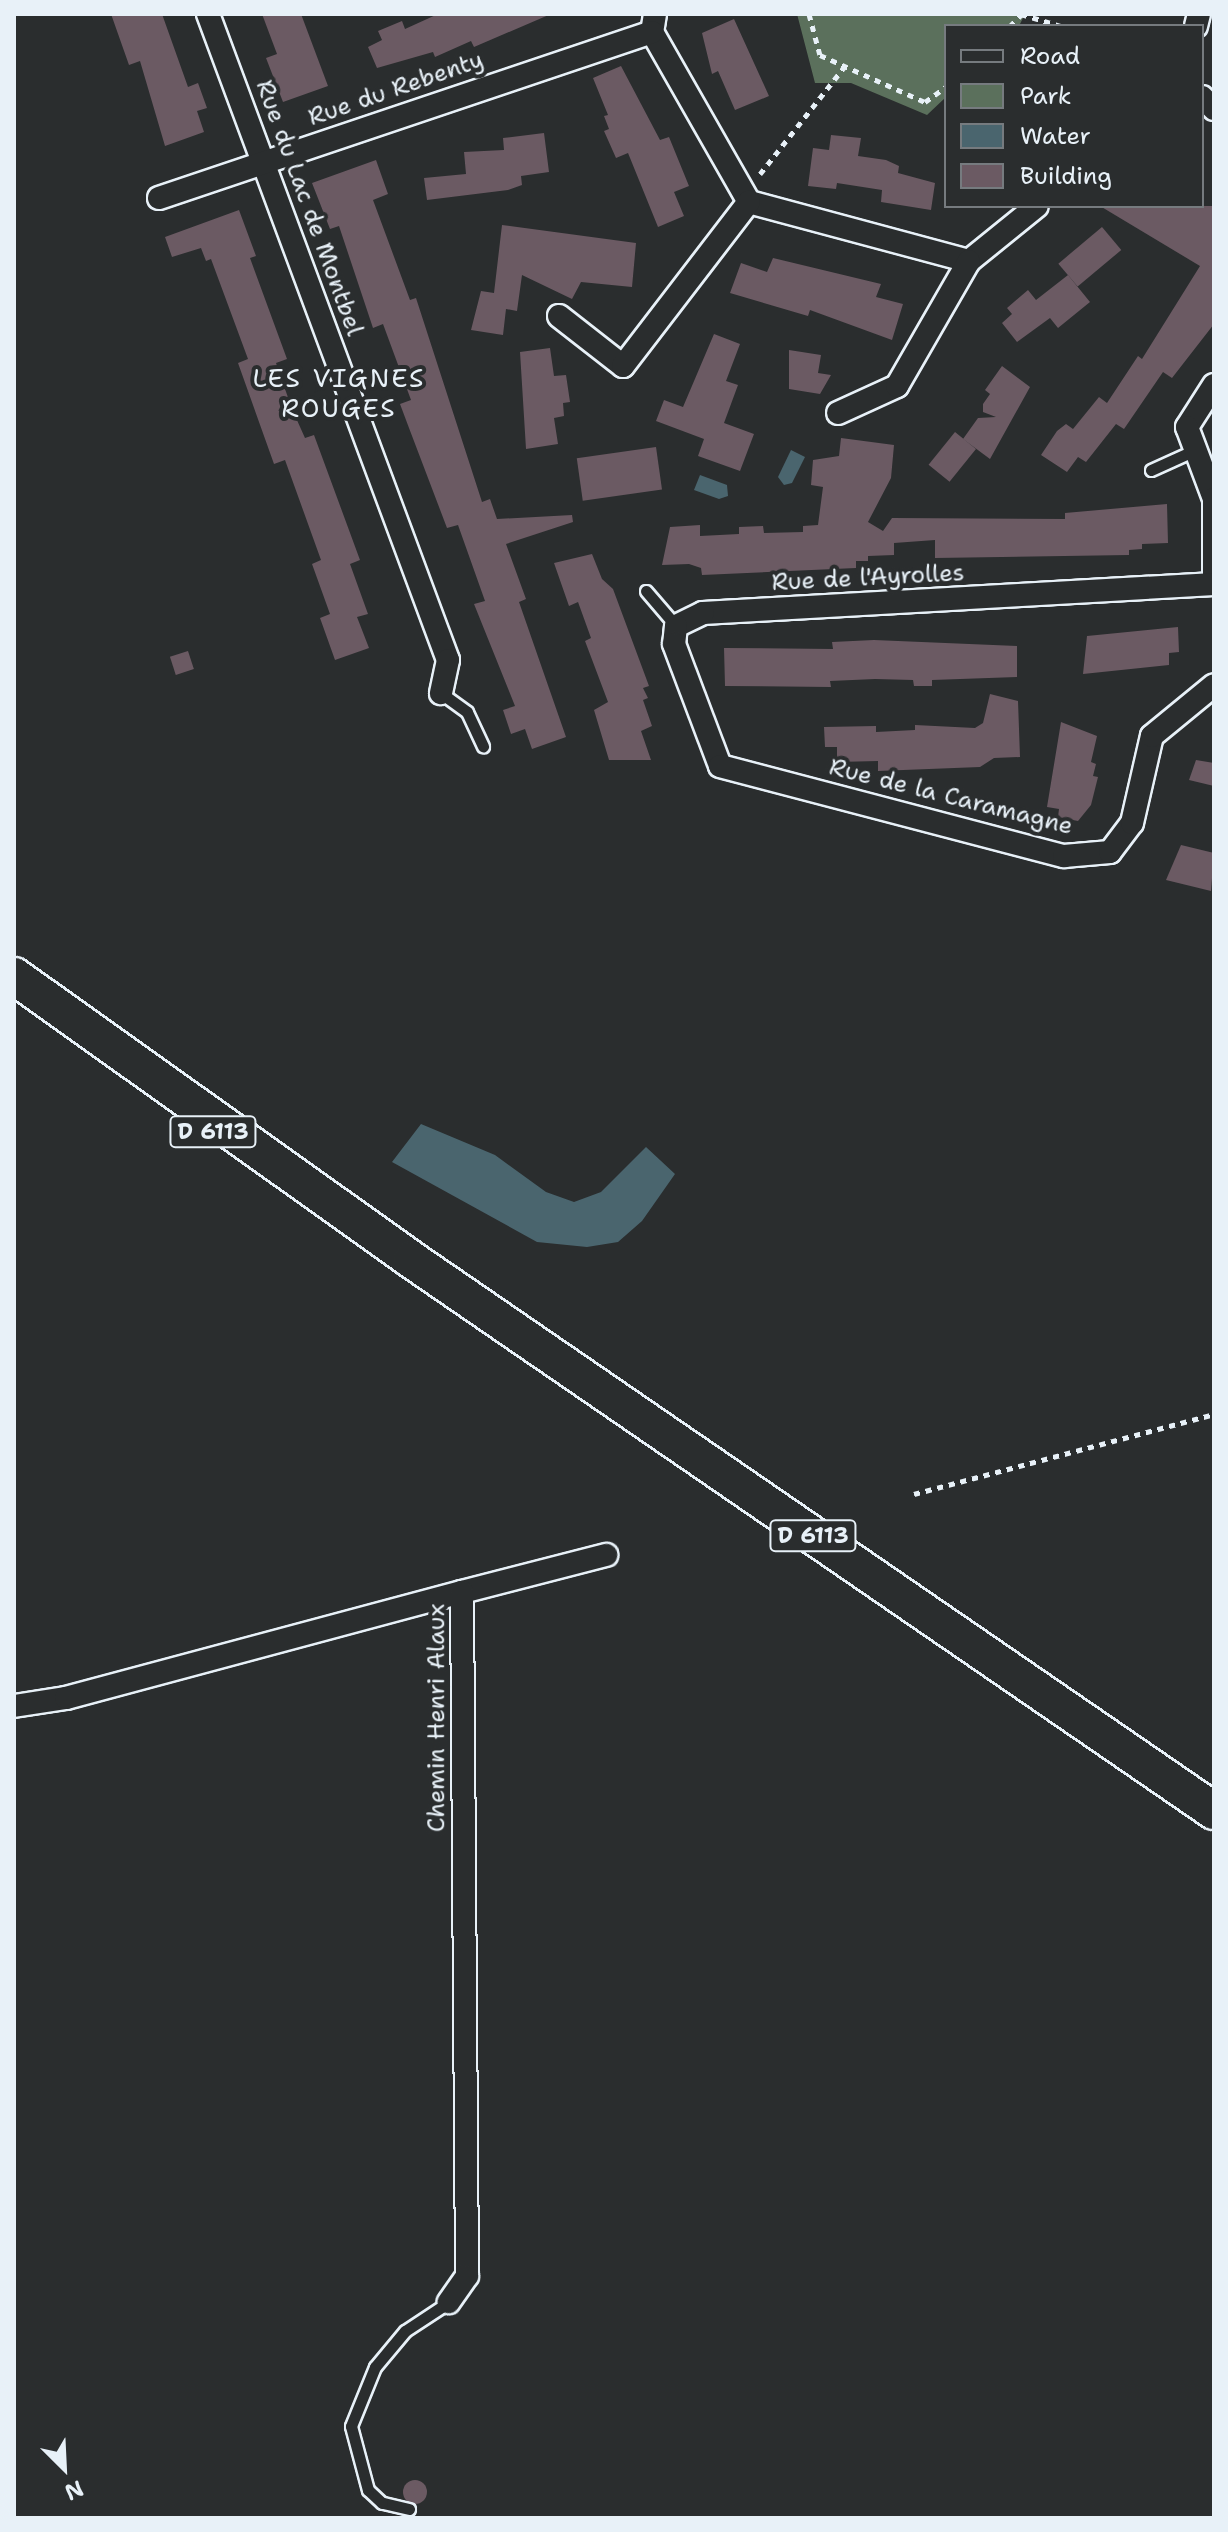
<!DOCTYPE html>
<html>
<head>
<meta charset="utf-8">
<style>
  body { margin:0 }
  #map { position:relative; width:1228px; height:2532px; overflow:hidden; background:#2a2d2e; font-family:"Shantell Sans",sans-serif }
  div>[style] { position:absolute }
  [style*='--x'] { left:calc(var(--x)*1px); top:calc(var(--y)*1px); width:calc(var(--w)*1px); rotate:calc(var(--a)*1deg) }
  .green>* { inset:0; background:#5b705c }
  .water>* { inset:0; background:#4a656e }
  .building>* { inset:0; background:#6b5a63; transform-origin:0 0 }
  .round { border-radius:50% }
  .path>* { height:5px; margin-top:-2.5px; transform-origin:0; background:repeating-linear-gradient(90deg,#e8f1f8 0 6px,transparent 0 12px) }
  .roads { filter:drop-shadow(2px 0 #e8f1f8) drop-shadow(-2px 0 #e8f1f8) drop-shadow(0 2px #e8f1f8) drop-shadow(0 -2px #e8f1f8) }
  .lane>* { height:11px; margin:-5.5px; padding:0 5.5px; transform-origin:5.5px; border-radius:5.5px; background:#2a2d2e }
  .street>* { height:22px; margin:-11px; padding:0 11px; transform-origin:11px; border-radius:11px; background:#2a2d2e }
  .primary>* { height:36px; margin:-18px; padding:0 18px; transform-origin:18px; border-radius:18px; background:#2a2d2e }
  span { translate:-50% -50%; white-space:nowrap; text-align:center; line-height:1.15; -webkit-text-stroke:8px #2a2d2e; paint-order:stroke }
  .shield-label span { padding:2px 6px; background:#2a2d2e; border:2px solid; border-radius:6px; -webkit-text-stroke-width:0 }
  .shield-label { font-size:22px; color:#e8f1f8; font-weight:700 }
  .street-label { font-size:24px; color:#e8f1f8 }
  .neighbourhood-label { font-size:26px; color:#e8f1f8; letter-spacing:2px }
  .frame { position:absolute; inset:0; border:16px solid #e8f1f8; pointer-events:none }
  .legend { position:absolute; left:944px; top:24px; width:260px; height:184px; box-sizing:border-box; background:#2a2d2e; border:2px solid #767b7f; margin:0; padding:10px 14px; list-style:none; font-size:24px; color:#e8f1f8 }
  .legend li { display:flex; align-items:center; gap:16px; height:40px }
  .legend b { width:40px; border:2px solid #767b7f }
  .north { position:absolute; left:24px; top:2428px; width:80px; height:80px; -webkit-text-stroke:6px #2a2d2e; paint-order:stroke; rotate:156deg; font-size:22px; font-weight:700; line-height:32px; text-align:center; color:#e8f1f8 }
  .north::after { content:''; display:block; margin:auto; width:28px; height:36px; background:#e8f1f8; clip-path:polygon(50% 0,100% 100%,50% 72%,0 100%) }
</style>
</head>
<body>
<div id="map">
  <div class="green">
    <div style="clip-path:polygon(797px 14px,1025px 14px,1019px 26px,946px 26px,946px 97px,927px 115px,851px 83px,815px 83px)"></div>
  </div>
  <div class="water">
    <div style="clip-path:polygon(791px 450px,805px 457px,792px 483px,784px 485px,778px 477px)"></div>
    <div style="clip-path:polygon(700px 475px,727px 485px,728px 496px,719px 499px,694px 490px)"></div>
    <div style="clip-path:polygon(421px 1124px,495px 1155px,546px 1192px,574px 1202px,601px 1192px,646px 1147px,675px 1174px,642px 1221px,618px 1242px,587px 1247px,537px 1242px,392px 1162px)"></div>
  </div>
  <div class="building">
    <div style="clip-path:polygon(111px 14px,162px 14px,188px 87px,198px 83px,207px 108px,197px 111px,204px 132px,165px 146px,140px 61px,129px 65px)"></div>
    <div style="clip-path:polygon(262px 14px,301px 14px,328px 86px,283px 102px,266px 58px,277px 54px)"></div>
    <div style="clip-path:polygon(438px 14px,551px 14px,474px 47px,471px 41px,435px 57px,433px 52px,377px 68px,368px 47px,382px 40px,378px 31px,402px 21px,405px 29px)"></div>
    <div style="clip-path:polygon(734px 19px,769px 96px,735px 110px,718px 71px,712px 74px,702px 33px)"></div>
    <div style="clip-path:polygon(621px 66px,660px 140px,669px 137px,689px 186px,674px 192px,684px 216px,658px 227px,628px 153px,616px 158px,604px 131px,609px 129px,604px 116px,608px 115px,593px 78px)"></div>
    <div style="clip-path:polygon(544px 133px,549px 172px,521px 176px,522px 185px,508px 190px,427px 200px,424px 178px,466px 174px,464px 152px,504px 150px,503px 138px)"></div>
    <div style="clip-path:polygon(831px 135px,861px 138px,858px 156px,886px 160px,899px 166px,898px 173px,935px 183px,931px 210px,881px 202px,882px 190px,837px 183px,836px 189px,808px 186px,813px 148px,829px 150px)"></div>
    <div style="clip-path:polygon(376px 160px,388px 194px,373px 200px,410px 300px,416px 298px,482px 502px,490px 499px,497px 519px,572px 515px,573px 522px,506px 544px,526px 599px,519px 602px,566px 737px,532px 749px,525px 729px,511px 734px,503px 710px,515px 706px,474px 604px,485px 601px,458px 525px,447px 528px,409px 428px,400px 404px,411px 400px,383px 324px,373px 328px,339px 226px,330px 229px,312px 183px)"></div>
    <div style="clip-path:polygon(1100px 206px,1214px 206px,1214px 324px,1172px 378px,1163px 372px,1124px 429px,1116px 424px,1086px 462px,1078px 457px,1067px 472px,1041px 455px,1057px 431px,1066px 424px,1073px 429px,1099px 397px,1107px 403px,1138px 356px,1142px 359px,1200px 266px)"></div>
    <div style="clip-path:polygon(239px 210px,256px 256px,250px 258px,287px 359px,276px 363px,292px 409px,305px 438px,314px 435px,360px 560px,350px 564px,368px 614px,357px 617px,369px 648px,335px 660px,320px 618px,330px 614px,312px 564px,321px 560px,285px 460px,274px 464px,238px 363px,248px 359px,211px 259px,206px 261px,201px 248px,172px 257px,165px 237px)"></div>
    <div style="clip-path:polygon(502px 225px,636px 243px,632px 287px,581px 282px,572px 299px,522px 275px,517px 311px,506px 309px,503px 335px,471px 330px,481px 291px,494px 293px)"></div>
    <div style="left:1102px;top:227px;width:30px;height:57px;rotate:50deg"></div>
    <div style="clip-path:polygon(773px 258px,881px 284px,876px 297px,903px 304px,892px 340px,810px 310px,808px 316px,730px 293px,741px 263px,767px 272px)"></div>
    <div style="clip-path:polygon(1068px 275px,1090px 302px,1058px 328px,1050px 318px,1017px 342px,1002px 323px,1012px 314px,1007px 308px,1028px 290px,1036px 300px)"></div>
    <div style="clip-path:polygon(714px 334px,740px 344px,726px 381px,738px 385px,724px 423px,754px 434px,740px 471px,698px 456px,704px 439px,656px 421px,664px 400px,683px 407px)"></div>
    <div style="clip-path:polygon(550px 348px,554px 376px,566px 375px,570px 402px,563px 403px,564px 416px,554px 418px,558px 444px,526px 449px,520px 352px)"></div>
    <div style="clip-path:polygon(789px 350px,821px 355px,818px 373px,831px 375px,820px 394px,789px 389px)"></div>
    <div style="clip-path:polygon(1002px 366px,1030px 387px,990px 459px,963px 439px,978px 418px,996px 417px,983px 412px,983px 404px,990px 394px,985px 390px)"></div>
    <div style="left:955px;top:432px;width:27px;height:42px;rotate:39deg"></div>
    <div style="clip-path:polygon(841px 438px,894px 445px,891px 478px,868px 522px,883px 531px,892px 518px,1065px 519px,1065px 513px,1167px 504px,1168px 543px,1142px 544px,1142px 549px,1129px 550px,1129px 555px,935px 558px,935px 540px,894px 543px,894px 555px,868px 556px,868px 561px,856px 561px,856px 568px,702px 575px,701px 568px,689px 564px,662px 565px,670px 527px,700px 525px,700px 536px,739px 534px,739px 527px,763px 526px,764px 533px,803px 532px,803px 526px,818px 525px,823px 487px,811px 485px,813px 460px,839px 456px)"></div>
    <div style="left:656px;top:447px;width:43px;height:80px;rotate:82deg"></div>
    <div style="clip-path:polygon(592px 554px,602px 579px,613px 589px,649px 686px,643px 688px,648px 698px,643px 700px,652px 726px,641px 731px,651px 760px,609px 760px,594px 710px,608px 702px,585px 641px,591px 638px,578px 602px,569px 606px,554px 563px)"></div>
    <div style="clip-path:polygon(1178px 627px,1179px 652px,1169px 653px,1169px 665px,1083px 674px,1087px 636px)"></div>
    <div style="clip-path:polygon(874px 640px,1017px 646px,1017px 677px,932px 680px,932px 686px,914px 686px,913px 680px,875px 679px,830px 681px,831px 687px,725px 686px,724px 648px,833px 649px,832px 642px)"></div>
    <div style="left:188px;top:651px;width:19px;height:19px;rotate:72deg"></div>
    <div style="clip-path:polygon(990px 694px,1018px 701px,1020px 757px,994px 758px,980px 767px,878px 771px,878px 761px,837px 762px,837px 747px,825px 747px,824px 727px,876px 726px,876px 732px,915px 730px,915px 725px,975px 728px,983px 723px)"></div>
    <div style="clip-path:polygon(1061px 722px,1097px 736px,1091px 762px,1096px 764px,1093px 776px,1098px 777px,1091px 805px,1078px 821px,1058px 817px,1059px 809px,1047px 807px)"></div>
    <div style="clip-path:polygon(1196px 760px,1214px 763px,1214px 786px,1189px 780px)"></div>
    <div style="clip-path:polygon(1181px 845px,1214px 853px,1211px 891px,1166px 880px)"></div>
    <div class="round" style="left:403px;top:2480px;width:24px;height:24px"></div>
  </div>
  <div class="path">
    <div style="--x:809;--y:14;--w:42;--a:75"></div>
    <div style="--x:820;--y:55;--w:115;--a:24.1"></div>
    <div style="--x:925;--y:102;--w:26;--a:-36"></div>
    <div style="--x:1021;--y:14;--w:42;--a:16.7"></div>
    <div style="--x:1010;--y:26;--w:17;--a:-45"></div>
    <div style="--x:760;--y:174;--w:137;--a:-51.8"></div>
    <div style="--x:914;--y:1494;--w:310;--a:-14.9"></div>
  </div>
  <div class="roads">
    <div class="lane">
      <div style="--x:1151;--y:470;--w:46;--a:-24.3"></div>
      <div style="--x:646;--y:591;--w:46;--a:49.4"></div>
      <div style="--x:441;--y:693;--w:32;--a:36"></div>
      <div style="--x:467;--y:712;--w:38;--a:65"></div>
      <div style="--x:409;--y:2509;--w:28;--a:-167"></div>
      <div style="--x:382;--y:2503;--w:19;--a:-137"></div>
      <div style="--x:368;--y:2490;--w:66;--a:-104.9"></div>
      <div style="--x:351;--y:2426;--w:64;--a:-67.9"></div>
      <div style="--x:375;--y:2367;--w:47;--a:-50.2"></div>
      <div style="--x:405;--y:2331;--w:53;--a:-33.4"></div>
    </div>
    <div class="street">
      <div style="--x:208;--y:14;--w:689;--a:69.62"></div>
      <div style="--x:448;--y:660;--w:34;--a:102"></div>
      <div style="--x:655;--y:14;--w:18;--a:99"></div>
      <div style="--x:652;--y:32;--w:196;--a:60.3"></div>
      <div style="--x:749;--y:202;--w:228;--a:15"></div>
      <div style="--x:969;--y:261;--w:87;--a:-39"></div>
      <div style="--x:1196;--y:26;--w:12;--a:-76"></div>
      <div style="--x:1202;--y:97;--w:17;--a:45"></div>
      <div style="--x:159;--y:198;--w:520;--a:-18.61"></div>
      <div style="--x:559;--y:316;--w:81;--a:38"></div>
      <div style="--x:623;--y:366;--w:207;--a:-52.5"></div>
      <div style="--x:1214;--y:385;--w:50;--a:122.7"></div>
      <div style="--x:1187;--y:427;--w:77;--a:69.4"></div>
      <div style="--x:1214;--y:499;--w:80;--a:90"></div>
      <div style="--x:838;--y:413;--w:65;--a:-24.6"></div>
      <div style="--x:897;--y:386;--w:144;--a:-60.1"></div>
      <div style="--x:1214;--y:584;--w:512;--a:176.75"></div>
      <div style="--x:703;--y:613;--w:30;--a:154"></div>
      <div style="--x:676;--y:626;--w:18;--a:96"></div>
      <div style="--x:674;--y:644;--w:130;--a:69.3"></div>
      <div style="--x:720;--y:766;--w:356;--a:14.7"></div>
      <div style="--x:1064;--y:856;--w:46;--a:-5"></div>
      <div style="--x:1110;--y:852;--w:36;--a:-53"></div>
      <div style="--x:1132;--y:823;--w:89;--a:-77.1"></div>
      <div style="--x:1152;--y:736;--w:80;--a:-39.4"></div>
      <div style="--x:462;--y:1592;--w:149;--a:-14.4"></div>
      <div style="--x:14;--y:1706;--w:53;--a:-8.7"></div>
      <div style="--x:66;--y:1698;--w:410;--a:-15"></div>
      <div style="--x:462;--y:1592;--w:684;--a:89.58"></div>
      <div style="--x:467;--y:2276;--w:32;--a:125"></div>
    </div>
    <div class="primary">
      <div style="--x:14;--y:976;--w:489;--a:35.5"></div>
      <div style="--x:412;--y:1260;--w:973;--a:34.49"></div>
    </div>
  </div>
  <div class="shield-label">
    <span style="left:213px;top:1132px">D 6113</span>
    <span style="left:813px;top:1536px">D 6113</span>
  </div>
  <div class="street-label">
    <span style="left:396px;top:89px;rotate:-19deg">Rue du Rebenty</span>
    <span style="left:309px;top:208px;rotate:70deg">Rue du Lac de Montbel</span>
    <span style="left:868px;top:578px;rotate:-3deg">Rue de l'Ayrolles</span>
    <span style="left:951px;top:797px;rotate:14deg">Rue de la Caramagne</span>
    <span style="left:437px;top:1718px;rotate:-90deg">Chemin Henri Alaux</span>
  </div>
  <div class="neighbourhood-label">
    <span style="left:339px;top:393px">LES VIGNES<br>ROUGES</span>
  </div>
  <div class="frame"></div>
  <ul class="legend">
  <li><b style="height:10px;background:#2a2d2e"></b>Road</li>
  <li><b style="height:22px;background:#5b705c"></b>Park</li>
  <li><b style="height:22px;background:#4a656e"></b>Water</li>
  <li><b style="height:22px;background:#6b5a63"></b>Building</li>
  </ul>
  <div class="north">N</div>
</div>
</body>
</html>
